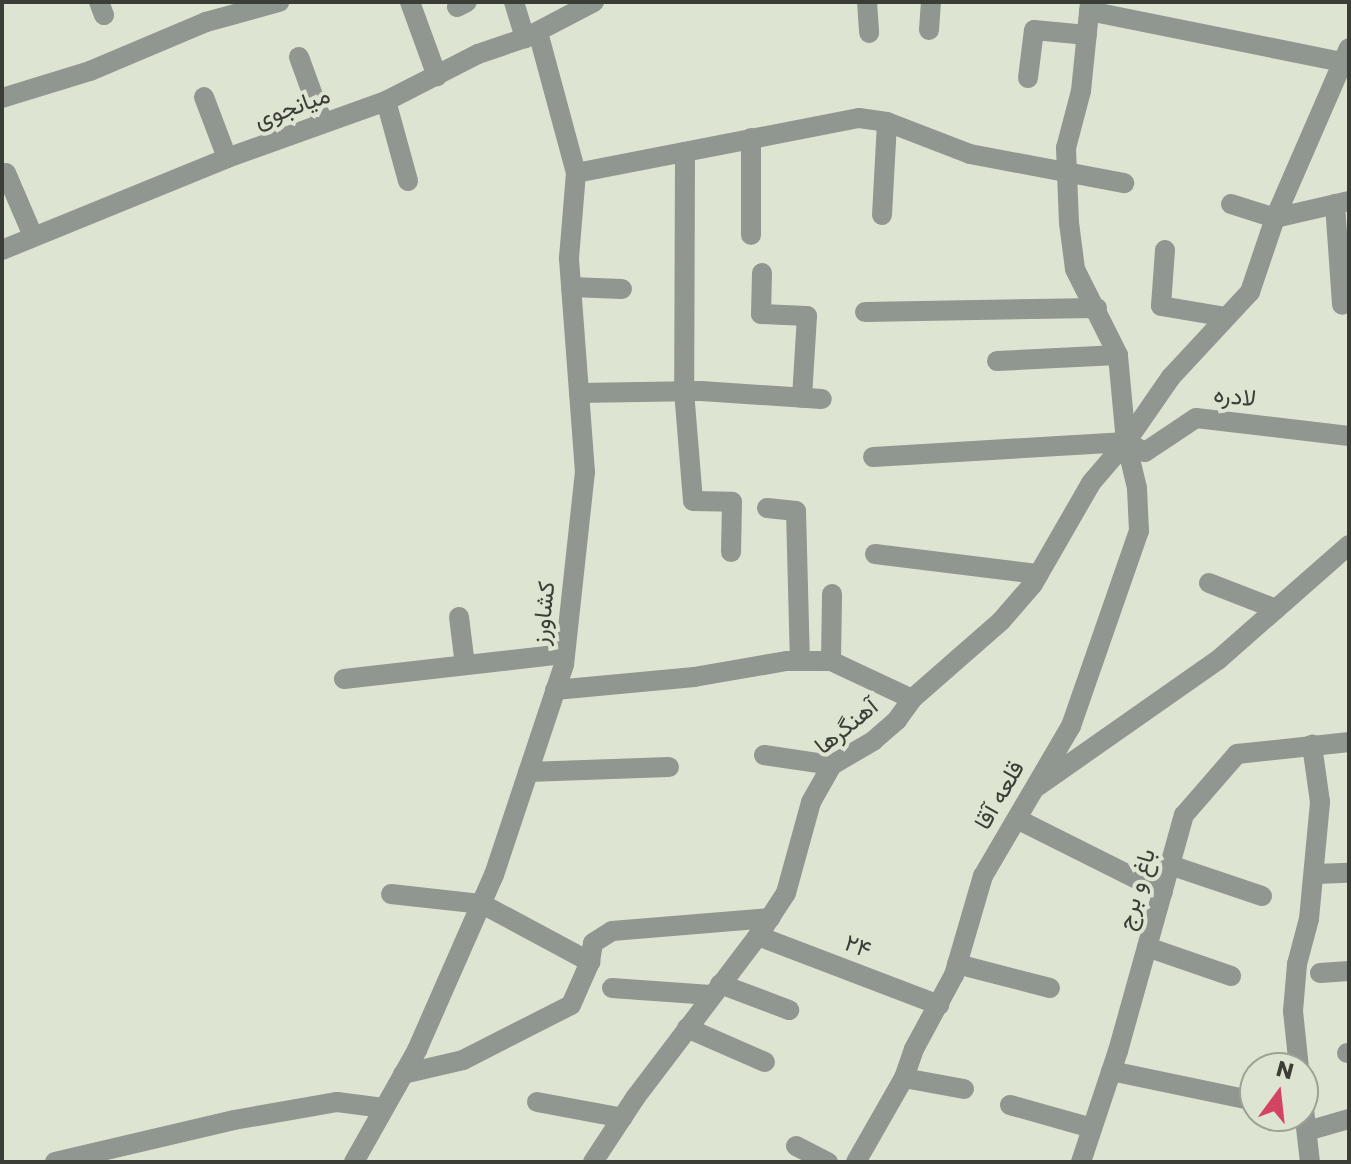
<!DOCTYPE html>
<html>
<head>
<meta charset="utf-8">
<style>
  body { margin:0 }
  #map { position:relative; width:1351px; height:1164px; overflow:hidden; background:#dde5d2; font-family:Poppins,Vazirmatn,sans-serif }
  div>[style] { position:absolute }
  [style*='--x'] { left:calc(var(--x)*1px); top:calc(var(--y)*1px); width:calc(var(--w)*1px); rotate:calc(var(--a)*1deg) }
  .minor>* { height:20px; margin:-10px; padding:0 10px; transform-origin:10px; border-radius:10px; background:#909690 }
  span { translate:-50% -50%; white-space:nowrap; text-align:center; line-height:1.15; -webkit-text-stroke:8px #dde5d2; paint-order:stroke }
  .street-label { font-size:24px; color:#3b3e36 }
  .frame { position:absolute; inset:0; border:4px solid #3b3e36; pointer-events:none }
  .north { position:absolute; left:1239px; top:1052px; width:80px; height:80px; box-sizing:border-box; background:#dde5d2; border:2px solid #9ca294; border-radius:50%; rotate:15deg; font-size:22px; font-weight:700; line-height:32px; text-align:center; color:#3b3e36 }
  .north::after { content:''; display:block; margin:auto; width:28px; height:36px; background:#d34362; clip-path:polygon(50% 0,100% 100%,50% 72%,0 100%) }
</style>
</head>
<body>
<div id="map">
  <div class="minor">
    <div style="--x:99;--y:2;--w:14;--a:69"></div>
    <div style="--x:410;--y:2;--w:79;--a:70"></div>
    <div style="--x:514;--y:2;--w:38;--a:73"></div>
    <div style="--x:867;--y:2;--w:31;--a:86"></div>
    <div style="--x:457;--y:7;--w:11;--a:-27"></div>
    <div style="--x:1089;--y:11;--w:259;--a:11.4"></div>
    <div style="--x:929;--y:30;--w:28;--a:-86"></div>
    <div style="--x:299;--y:57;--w:70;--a:70"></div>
    <div style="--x:1028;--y:78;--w:48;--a:-82.9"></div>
    <div style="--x:1034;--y:30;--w:53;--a:5.4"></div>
    <div style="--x:204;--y:97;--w:65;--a:69.3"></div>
    <div style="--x:2;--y:98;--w:92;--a:-17.1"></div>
    <div style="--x:90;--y:71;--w:126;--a:-22.9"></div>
    <div style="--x:206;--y:22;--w:76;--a:-15.3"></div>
    <div style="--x:386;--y:101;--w:83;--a:74.6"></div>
    <div style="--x:685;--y:152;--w:239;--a:90.2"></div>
    <div style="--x:684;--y:391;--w:110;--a:85.3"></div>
    <div style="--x:693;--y:501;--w:39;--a:1"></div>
    <div style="--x:732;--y:502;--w:50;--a:91.1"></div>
    <div style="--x:6;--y:173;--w:69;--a:66.8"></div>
    <div style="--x:576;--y:173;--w:288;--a:-11"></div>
    <div style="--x:859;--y:118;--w:28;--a:8"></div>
    <div style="--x:887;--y:122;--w:89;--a:21.1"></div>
    <div style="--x:970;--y:154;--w:157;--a:10.7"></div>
    <div style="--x:1231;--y:204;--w:46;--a:17.7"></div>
    <div style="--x:1275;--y:218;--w:76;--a:-12.9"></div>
    <div style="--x:1335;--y:204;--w:101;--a:86"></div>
    <div style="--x:882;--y:215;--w:93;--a:-86.9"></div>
    <div style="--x:751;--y:235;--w:97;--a:-90"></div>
    <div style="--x:2;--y:250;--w:243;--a:-22.2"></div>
    <div style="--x:227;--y:158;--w:169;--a:-19.7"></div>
    <div style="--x:386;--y:101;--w:103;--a:-27.1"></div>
    <div style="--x:478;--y:54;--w:50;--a:-18.8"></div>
    <div style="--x:525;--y:38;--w:78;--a:-27.6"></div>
    <div style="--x:1165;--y:250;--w:56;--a:94.1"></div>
    <div style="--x:1161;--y:306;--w:66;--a:9.6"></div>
    <div style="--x:762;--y:273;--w:41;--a:91.4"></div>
    <div style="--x:761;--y:314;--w:46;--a:2.5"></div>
    <div style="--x:807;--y:316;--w:82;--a:93.5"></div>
    <div style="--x:571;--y:287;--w:51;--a:2.2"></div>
    <div style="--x:865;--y:312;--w:232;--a:-1"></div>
    <div style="--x:997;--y:361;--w:121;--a:-2.8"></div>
    <div style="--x:579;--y:393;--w:122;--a:-0.9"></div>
    <div style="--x:701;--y:391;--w:121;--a:3.8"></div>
    <div style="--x:1126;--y:442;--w:21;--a:28"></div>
    <div style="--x:1145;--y:452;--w:61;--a:-33.7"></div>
    <div style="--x:1196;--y:418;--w:154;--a:6.7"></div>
    <div style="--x:873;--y:457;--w:253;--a:-3.4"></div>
    <div style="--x:767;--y:508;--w:29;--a:6"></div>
    <div style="--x:796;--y:511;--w:150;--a:88.5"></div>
    <div style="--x:875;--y:554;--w:165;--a:7"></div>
    <div style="--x:1209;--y:583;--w:72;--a:21.2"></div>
    <div style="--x:459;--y:617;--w:48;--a:82.9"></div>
    <div style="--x:831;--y:661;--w:67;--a:-89.1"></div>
    <div style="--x:344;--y:679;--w:222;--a:-6.5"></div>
    <div style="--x:555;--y:690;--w:140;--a:-5.3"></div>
    <div style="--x:694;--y:677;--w:94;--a:-9.8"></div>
    <div style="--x:787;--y:661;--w:44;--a:0"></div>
    <div style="--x:831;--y:661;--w:89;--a:25.1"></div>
    <div style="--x:764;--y:755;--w:69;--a:8.4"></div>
    <div style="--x:528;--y:772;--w:141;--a:-2"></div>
    <div style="--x:1038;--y:786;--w:220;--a:-35"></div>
    <div style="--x:1218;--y:660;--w:174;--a:-41.3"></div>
    <div style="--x:1017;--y:819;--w:163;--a:26.6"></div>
    <div style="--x:1170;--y:865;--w:97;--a:18.6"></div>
    <div style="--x:1315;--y:874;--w:34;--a:-2"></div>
    <div style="--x:391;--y:894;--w:92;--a:6.3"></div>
    <div style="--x:482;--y:904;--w:123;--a:28.2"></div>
    <div style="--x:758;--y:936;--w:194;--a:20.9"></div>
    <div style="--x:1147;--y:947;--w:89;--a:19"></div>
    <div style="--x:957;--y:964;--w:96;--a:14.5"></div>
    <div style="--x:1320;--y:973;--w:29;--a:-4"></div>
    <div style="--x:720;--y:984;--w:74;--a:20.6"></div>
    <div style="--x:612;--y:988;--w:99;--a:4"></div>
    <div style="--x:687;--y:1028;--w:85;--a:23.6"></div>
    <div style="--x:1347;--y:1053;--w:2;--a:0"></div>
    <div style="--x:1299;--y:1068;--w:57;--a:-96"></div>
    <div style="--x:1293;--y:1011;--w:47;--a:-85.1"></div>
    <div style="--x:1297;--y:964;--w:47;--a:-75.1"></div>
    <div style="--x:1309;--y:919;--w:118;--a:-84.6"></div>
    <div style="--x:1320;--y:802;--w:58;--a:-98"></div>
    <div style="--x:1111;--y:1071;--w:147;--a:11.8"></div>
    <div style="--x:403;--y:1074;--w:62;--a:-13.1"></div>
    <div style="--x:463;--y:1060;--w:121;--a:-27"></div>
    <div style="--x:571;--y:1005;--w:47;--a:-66.2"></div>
    <div style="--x:590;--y:962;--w:19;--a:-81"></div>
    <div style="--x:593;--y:943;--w:22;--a:-32"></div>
    <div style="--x:612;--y:931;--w:159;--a:-4.7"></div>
    <div style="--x:904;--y:1078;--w:61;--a:10.4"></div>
    <div style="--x:1303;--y:1101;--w:61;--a:83.5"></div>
    <div style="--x:537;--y:1102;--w:87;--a:10.5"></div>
    <div style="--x:1010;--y:1105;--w:85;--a:15.7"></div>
    <div style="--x:1307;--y:1131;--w:44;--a:-15.9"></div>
    <div style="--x:796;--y:1146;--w:36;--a:27"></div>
    <div style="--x:55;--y:1162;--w:184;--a:-13.2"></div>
    <div style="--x:234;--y:1120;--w:105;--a:-9.9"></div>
    <div style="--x:337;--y:1102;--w:47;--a:7.3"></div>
    <div style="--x:354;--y:1162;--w:129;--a:-60.6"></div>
    <div style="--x:417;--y:1050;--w:191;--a:-66.3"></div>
    <div style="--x:494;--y:875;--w:221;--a:-71.6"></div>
    <div style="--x:564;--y:665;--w:194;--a:-83.8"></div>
    <div style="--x:585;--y:472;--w:215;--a:-94.3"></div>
    <div style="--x:569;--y:258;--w:85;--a:-85.3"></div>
    <div style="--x:576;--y:173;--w:146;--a:-105.1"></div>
    <div style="--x:593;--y:1162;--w:77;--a:-56.7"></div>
    <div style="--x:635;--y:1098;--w:203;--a:-52.8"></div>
    <div style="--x:758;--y:936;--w:51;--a:-56.9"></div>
    <div style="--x:786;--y:893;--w:94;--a:-74.6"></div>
    <div style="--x:811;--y:802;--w:43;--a:-60.4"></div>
    <div style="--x:832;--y:765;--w:48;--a:-30.3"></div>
    <div style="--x:873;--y:741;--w:32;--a:-41"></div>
    <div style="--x:897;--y:720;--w:26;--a:-54"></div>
    <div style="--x:912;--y:699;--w:118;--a:-41.2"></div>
    <div style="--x:1001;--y:621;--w:49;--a:-49.1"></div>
    <div style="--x:1033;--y:584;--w:116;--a:-60.1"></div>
    <div style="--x:1091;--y:483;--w:54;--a:-49.5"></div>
    <div style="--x:1126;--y:442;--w:79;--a:-55.3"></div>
    <div style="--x:1171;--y:377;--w:116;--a:-47.1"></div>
    <div style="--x:1250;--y:292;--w:78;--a:-71.3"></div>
    <div style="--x:1275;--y:218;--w:185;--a:-66.5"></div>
    <div style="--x:856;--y:1162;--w:97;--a:-60.3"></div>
    <div style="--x:904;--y:1078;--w:31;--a:-71"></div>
    <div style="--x:914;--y:1049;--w:84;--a:-61.6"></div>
    <div style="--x:954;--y:975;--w:103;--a:-73.7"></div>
    <div style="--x:983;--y:876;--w:174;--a:-59.6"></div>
    <div style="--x:1071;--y:726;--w:207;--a:-70.8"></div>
    <div style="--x:1139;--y:531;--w:43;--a:-92.7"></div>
    <div style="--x:1137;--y:488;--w:47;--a:-103.4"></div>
    <div style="--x:1126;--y:442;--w:87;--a:-95.3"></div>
    <div style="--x:1118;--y:355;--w:96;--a:-116.6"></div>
    <div style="--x:1075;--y:269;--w:46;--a:-97.4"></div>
    <div style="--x:1069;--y:223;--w:75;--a:-92.3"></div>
    <div style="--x:1066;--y:148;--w:59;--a:-75.3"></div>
    <div style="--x:1081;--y:91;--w:89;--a:-84.2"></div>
    <div style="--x:1081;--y:1162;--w:117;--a:-71.6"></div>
    <div style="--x:1118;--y:1051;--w:245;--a:-74.4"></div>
    <div style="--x:1184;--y:815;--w:81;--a:-49"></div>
    <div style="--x:1237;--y:754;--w:113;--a:-6.1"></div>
  </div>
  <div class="street-label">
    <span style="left:292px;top:107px;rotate:-20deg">میانجوی</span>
    <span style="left:1235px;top:396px;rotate:7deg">لادره</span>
    <span style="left:543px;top:613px;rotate:-84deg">کشاورز</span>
    <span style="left:846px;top:726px;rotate:-39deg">آهنگرها</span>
    <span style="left:999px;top:795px;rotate:-60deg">قلعه آقا</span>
    <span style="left:1136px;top:889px;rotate:-74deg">باغ و برج</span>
    <span style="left:858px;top:946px;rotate:21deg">۲۴</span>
  </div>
  <div class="frame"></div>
  <div class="north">N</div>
</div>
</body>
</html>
